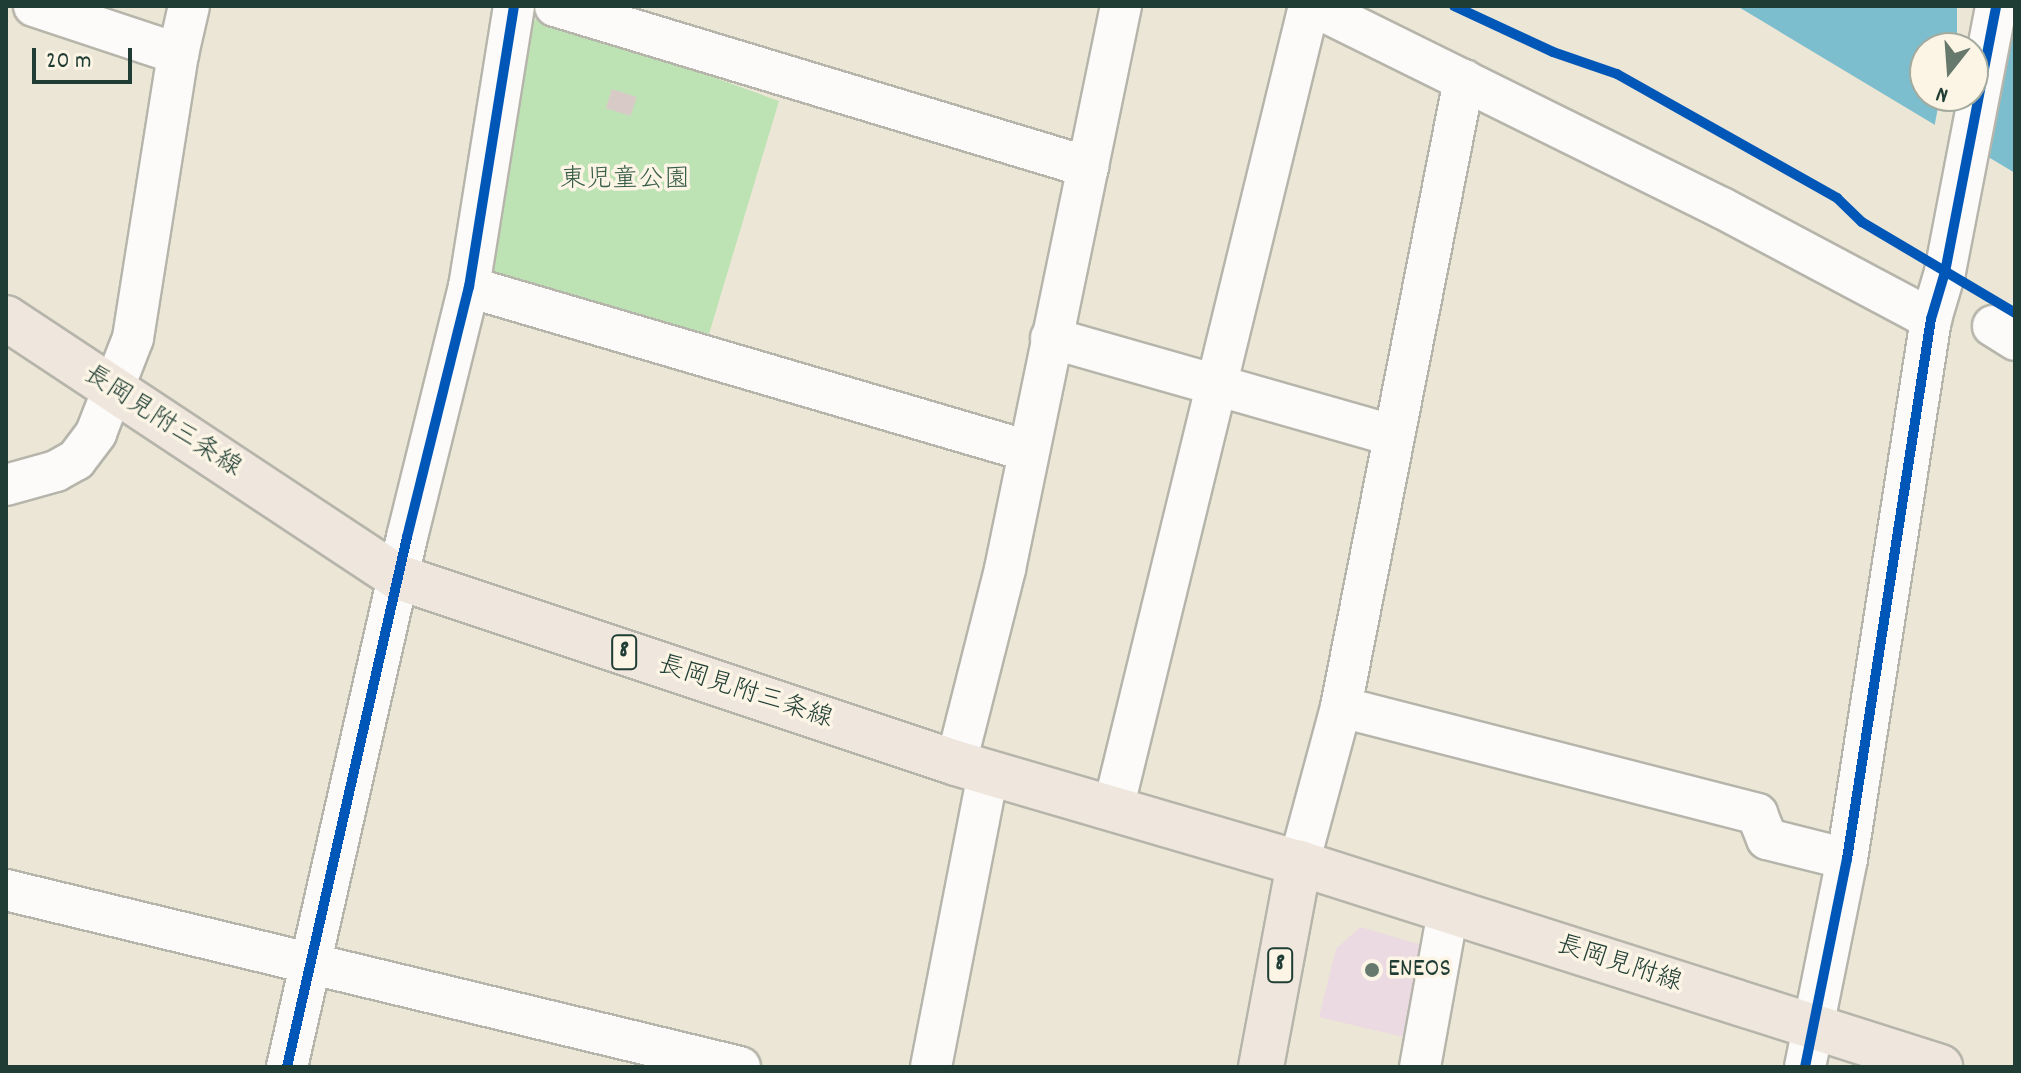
<!DOCTYPE html>
<html>
<head>
<meta charset="utf-8">
<style>
  body { margin:0 }
  #map { position:relative; width:2021px; height:1073px; overflow:hidden; background:#ece6d6; font-family:Dekko,"Klee One",sans-serif }
  div>[style] { position:absolute }
  [style*='--x'] { left:calc(var(--x)*1px); top:calc(var(--y)*1px); width:calc(var(--w)*1px); rotate:calc(var(--a)*1deg) }
  .built>* { inset:0; background:#ebdae2 }
  .green>* { inset:0; background:#bde2b4 }
  .water>* { inset:0; background:#7cbece }
  .pier>* { inset:0; background:#ece6d6; transform-origin:0 0 }
  .building>* { inset:0; background:#d8cbc7; transform-origin:0 0 }
  .roads { filter:drop-shadow(2px 0 #b6b5ab) drop-shadow(-2px 0 #b6b5ab) drop-shadow(0 2px #b6b5ab) drop-shadow(0 -2px #b6b5ab) }
  .minor>* { height:40px; margin:-20px; padding:0 20px; transform-origin:20px; border-radius:20px; background:#fcfbf9 }
  .major>* { height:44px; margin:-22px; padding:0 22px; transform-origin:22px; border-radius:22px; background:#efe6de }
  .cycleway>* { height:10px; margin:-5px; padding:0 5px; transform-origin:5px; border-radius:5px; background:#0057b8 }
  .dots>* { width:22px; height:22px; translate:-50% -50%; box-sizing:border-box; border:4px solid #fcf5e5; border-radius:50% }
  span { translate:-50% -50%; white-space:nowrap; text-align:center; line-height:1.15; -webkit-text-stroke:7px #fcf5e5; paint-order:stroke }
  .shield-label span { padding:2px 6px; background:#fcf5e5; border:2px solid; border-radius:6px; -webkit-text-stroke-width:0 }
  .shield-label { font-size:24px; color:#1f3d34; font-weight:700 }
  .park-label { font-size:26px; color:#375d48 }
  .street-label { font-size:26px; color:#1f3d34 }
  .poi-label { font-size:26px; color:#1f3d34 }
  .left { translate:0 -50%; text-align:left }
  .frame { position:absolute; inset:0; border:8px solid #1f3d34; pointer-events:none }
  .north { position:absolute; left:1909px; top:32px; width:80px; height:80px; box-sizing:border-box; background:#fcf5e5; border:2px solid #a4ab9e; border-radius:50%; rotate:197deg; font-size:22px; font-weight:700; line-height:32px; text-align:center; color:#1f3d34 }
  .north::after { content:''; display:block; margin:auto; width:28px; height:36px; background:#67786d; clip-path:polygon(50% 0,100% 100%,50% 72%,0 100%) }
  .scale { position:absolute; left:32px; top:48px; width:100px; height:36px; box-sizing:border-box; border:4px solid #1f3d34; border-top:0; padding-left:10px; font-size:24px; line-height:28px; white-space:nowrap; color:#1f3d34; -webkit-text-stroke:6px #fcf5e5; paint-order:stroke }
</style>
</head>
<body>
<div id="map">
  <div class="built">
    <div style="clip-path:polygon(1360px 927px,1429px 947px,1408px 1038px,1319px 1017px,1336px 949px)"></div>
  </div>
  <div class="green">
    <div style="clip-path:polygon(543px 16px,779px 101px,709px 334px,489px 273px,531px 22px)"></div>
  </div>
  <div class="water">
    <div style="clip-path:polygon(evenodd,1737px 6px,2015px 6px,2015px 173px,1737px 6px,1925px 48px,1973px 48px,1973px 96px,1925px 96px,1925px 48px)"></div>
  </div>
  <div class="pier">
    <div style="left:1957px;top:6px;width:17px;height:43px"></div>
    <div style="clip-path:polygon(1940px 96px,1957px 96px,1949px 138px,1934px 129px)"></div>
  </div>
  <div class="building">
    <div style="left:612px;top:89px;width:26px;height:20px;rotate:18deg"></div>
  </div>
  <div class="roads">
    <div class="minor">
      <div style="--x:34;--y:6;--w:152;--a:18.4"></div>
      <div style="--x:555;--y:6;--w:557;--a:16.81"></div>
      <div style="--x:1313;--y:6;--w:456;--a:26.3"></div>
      <div style="--x:1722;--y:208;--w:237;--a:28"></div>
      <div style="--x:469;--y:287;--w:583;--a:16.35"></div>
      <div style="--x:1993;--y:326;--w:26;--a:32"></div>
      <div style="--x:1051;--y:338;--w:355;--a:15.9"></div>
      <div style="--x:6;--y:485;--w:52;--a:-15.6"></div>
      <div style="--x:56;--y:471;--w:23;--a:-29"></div>
      <div style="--x:76;--y:460;--w:34;--a:-53"></div>
      <div style="--x:96;--y:433;--w:102;--a:-68.7"></div>
      <div style="--x:133;--y:338;--w:288;--a:-81"></div>
      <div style="--x:178;--y:54;--w:49;--a:-77.1"></div>
      <div style="--x:1341;--y:707;--w:430;--a:14.4"></div>
      <div style="--x:1757;--y:814;--w:27;--a:68"></div>
      <div style="--x:1767;--y:839;--w:82;--a:14"></div>
      <div style="--x:956;--y:763;--w:200;--a:-75.8"></div>
      <div style="--x:1005;--y:569;--w:575;--a:-78.36"></div>
      <div style="--x:1113;--y:809;--w:827;--a:-76.28"></div>
      <div style="--x:1299;--y:863;--w:162;--a:-74.9"></div>
      <div style="--x:1341;--y:707;--w:639;--a:-78.9"></div>
      <div style="--x:6;--y:890;--w:755;--a:13.56"></div>
      <div style="--x:287;--y:1067;--w:543;--a:-77.24"></div>
      <div style="--x:407;--y:537;--w:258;--a:-76.1"></div>
      <div style="--x:469;--y:287;--w:285;--a:-80.9"></div>
      <div style="--x:931;--y:1067;--w:299;--a:-79"></div>
      <div style="--x:1420;--y:1067;--w:158;--a:-79.8"></div>
      <div style="--x:1805;--y:1067;--w:212;--a:-78.6"></div>
      <div style="--x:1847;--y:859;--w:546;--a:-81.16"></div>
      <div style="--x:1931;--y:319;--w:49;--a:-73.4"></div>
      <div style="--x:1945;--y:272;--w:271;--a:-79.1"></div>
    </div>
    <div class="major">
      <div style="--x:6;--y:318;--w:470;--a:33.5"></div>
      <div style="--x:398;--y:577;--w:588;--a:18.43"></div>
      <div style="--x:956;--y:763;--w:357;--a:16.3"></div>
      <div style="--x:1299;--y:863;--w:673;--a:17.65"></div>
      <div style="--x:1261;--y:1067;--w:208;--a:-79.4"></div>
    </div>
  </div>
  <div class="cycleway">
    <div style="--x:1454;--y:6;--w:109;--a:24.9"></div>
    <div style="--x:1553;--y:52;--w:68;--a:19"></div>
    <div style="--x:1617;--y:74;--w:253;--a:29.4"></div>
    <div style="--x:1837;--y:198;--w:35;--a:44"></div>
    <div style="--x:1862;--y:222;--w:178;--a:30.7"></div>
    <div style="--x:287;--y:1067;--w:543;--a:-77.24"></div>
    <div style="--x:407;--y:537;--w:258;--a:-76.1"></div>
    <div style="--x:469;--y:287;--w:285;--a:-80.9"></div>
    <div style="--x:1805;--y:1067;--w:212;--a:-78.6"></div>
    <div style="--x:1847;--y:859;--w:546;--a:-81.16"></div>
    <div style="--x:1931;--y:319;--w:49;--a:-73.4"></div>
    <div style="--x:1945;--y:272;--w:271;--a:-79.1"></div>
  </div>
  <div class="dots">
    <div style="left:1372px;top:970px;background:#67786d"></div>
  </div>
  <div class="shield-label">
    <span style="left:624px;top:652px">8</span>
    <span style="left:1280px;top:965px">8</span>
  </div>
  <div class="park-label">
    <span style="left:625px;top:181px">東児童公園</span>
  </div>
  <div class="street-label">
    <span style="left:162px;top:422px;rotate:33deg">長岡見附三条線</span>
    <span style="left:745px;top:693px;rotate:18deg">長岡見附三条線</span>
    <span style="left:1619px;top:965px;rotate:18deg">長岡見附線</span>
  </div>
  <div class="poi-label">
    <span class="left" style="left:1388px;top:970px">ENEOS</span>
  </div>
  <div class="frame"></div>
  <div class="north">N</div>
  <div class="scale">20 m</div>
</div>
</body>
</html>
